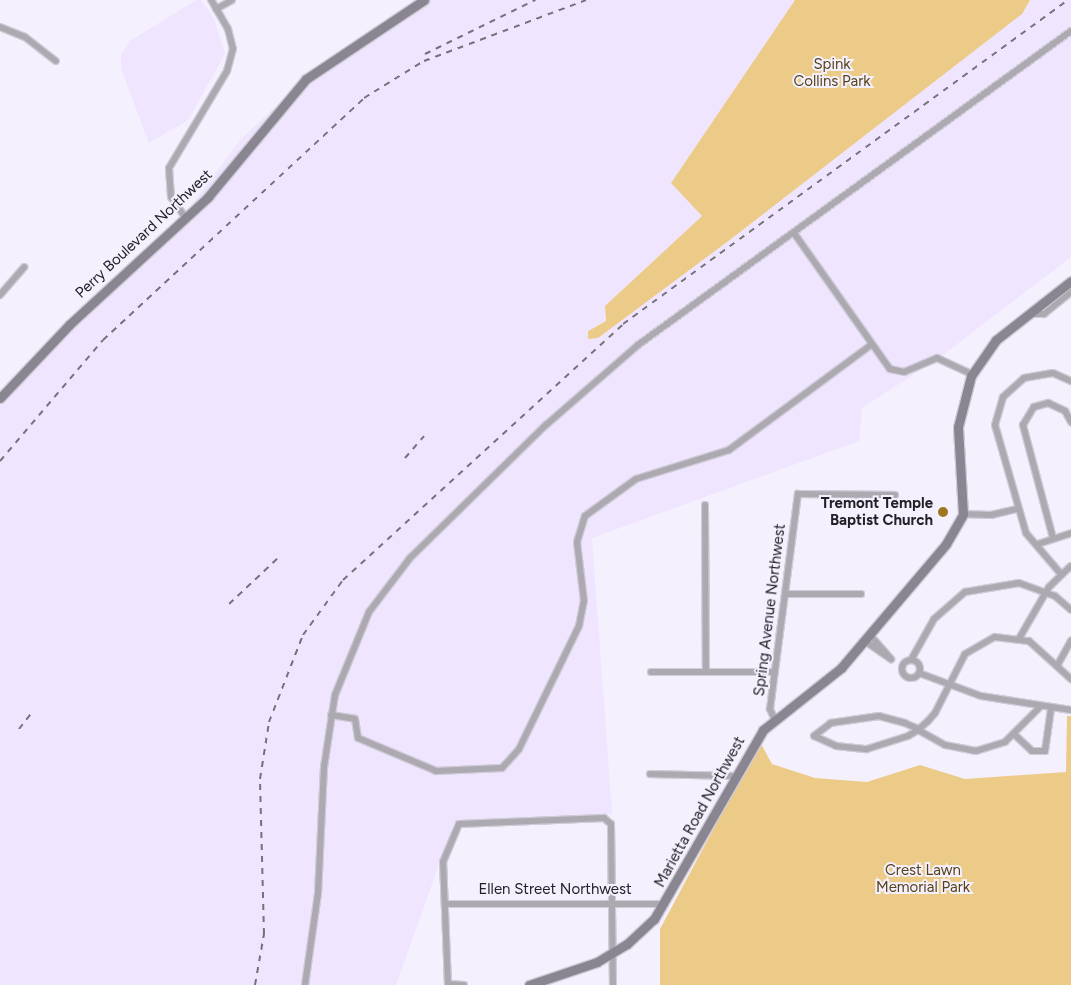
<!DOCTYPE html>
<html>
<head>
<meta charset="utf-8">
<style>
  body { margin:0 }
  #map { position:relative; width:1071px; height:985px; overflow:hidden; background:#f5f0fe; font-family:Figtree,sans-serif }
  div>[style] { position:absolute }
  [style*='--x'] { left:calc(var(--x)*1px); top:calc(var(--y)*1px); width:calc(var(--w)*1px); rotate:calc(var(--a)*1deg) }
  .built>* { inset:0; background:#efe5ff }
  .green>* { inset:0; background:#eccb88 }
  .roads { filter:drop-shadow(1px 0 #cfcbd7) drop-shadow(-1px 0 #cfcbd7) drop-shadow(0 1px #cfcbd7) drop-shadow(0 -1px #cfcbd7) }
  .street>* { height:6px; margin:-3px; padding:0 3px; transform-origin:3px; border-radius:3px; background:#aca9b1 }
  .street>.ring { margin:-3px; padding:0; box-sizing:content-box; background:none; border:6px solid #aca9b1; border-radius:50% }
  .secondary>* { height:9px; margin:-4.5px; padding:0 4.5px; transform-origin:4.5px; border-radius:4.5px; background:#8a8691 }
  .rail>* { height:2px; margin-top:-1px; transform-origin:0; background:repeating-linear-gradient(90deg,#75717b 0 6px,transparent 0 12px) }
  .dots>* { width:14px; height:14px; translate:-50% -50%; box-sizing:border-box; border:2px solid #f5f0fe; border-radius:50% }
  span { translate:-50% -50%; white-space:nowrap; text-align:center; line-height:1.15; -webkit-text-stroke:4px #f5f0fe; paint-order:stroke }
  .park-label { font-size:15px; color:#564319 }
  .street-label { font-size:15px; color:#232027 }
  .poi-label { font-size:15px; color:#232027; font-weight:700 }
  .right { translate:-100% -50%; text-align:right }
</style>
</head>
<body>
<div id="map">
  <div class="built">
    <div style="clip-path:polygon(196px 0,201px 0,214px 19px,225px 54px,188px 120px,149px 143px,121px 69px,121px 55px,130px 41px)"></div>
    <div style="clip-path:polygon(423px 0,795px 0,671px 183px,702px 216px,605px 306px,606px 321px,592px 328px,592px 340px,731px 239px,1021px 14px,1030px 0,1071px 0,1071px 257px,939px 358px,862px 408px,859px 441px,592px 538px,612px 814px,454px 823px,396px 985px,0 985px,0 396px,179px 222px,240px 140px,278px 104px,321px 68px)"></div>
  </div>
  <div class="green">
    <div style="clip-path:polygon(795px 0,1030px 0,1022px 14px,731px 239px,598px 338px,588px 339px,588px 331px,606px 321px,605px 306px,702px 216px,671px 183px)"></div>
    <div style="clip-path:polygon(1067px 716px,1071px 716px,1071px 985px,660px 985px,660px 929px,760px 742px,772px 764px,815px 778px,867px 782px,920px 765px,965px 779px,1066px 772px)"></div>
  </div>
  <div class="roads">
    <div class="street">
      <div style="--x:216;--y:9;--w:18;--a:-29"></div>
      <div style="--x:0;--y:27;--w:27;--a:22"></div>
      <div style="--x:25;--y:37;--w:39;--a:38"></div>
      <div style="--x:185;--y:217;--w:24;--a:-125"></div>
      <div style="--x:171;--y:197;--w:29;--a:-94"></div>
      <div style="--x:169;--y:168;--w:113;--a:-59.1"></div>
      <div style="--x:227;--y:71;--w:23;--a:-75"></div>
      <div style="--x:233;--y:49;--w:21;--a:-104"></div>
      <div style="--x:228;--y:29;--w:34;--a:-120"></div>
      <div style="--x:794;--y:233;--w:166;--a:54.8"></div>
      <div style="--x:890;--y:369;--w:14;--a:12"></div>
      <div style="--x:904;--y:372;--w:36;--a:-23"></div>
      <div style="--x:937;--y:358;--w:38;--a:25"></div>
      <div style="--x:0;--y:295;--w:37;--a:-49"></div>
      <div style="--x:1029;--y:314;--w:15;--a:0"></div>
      <div style="--x:1044;--y:314;--w:35;--a:-39"></div>
      <div style="--x:705;--y:505;--w:167;--a:89.7"></div>
      <div style="--x:963;--y:514;--w:28;--a:2"></div>
      <div style="--x:991;--y:515;--w:28;--a:-13"></div>
      <div style="--x:1053;--y:538;--w:117;--a:-104.9"></div>
      <div style="--x:1023;--y:425;--w:21;--a:-59"></div>
      <div style="--x:1034;--y:407;--w:15;--a:-16"></div>
      <div style="--x:1048;--y:403;--w:19;--a:25"></div>
      <div style="--x:1065;--y:411;--w:13;--a:61"></div>
      <div style="--x:1038;--y:544;--w:35;--a:-18"></div>
      <div style="--x:1061;--y:574;--w:54;--a:-130.5"></div>
      <div style="--x:1026;--y:533;--w:112;--a:-106"></div>
      <div style="--x:995;--y:425;--w:29;--a:-74"></div>
      <div style="--x:1003;--y:397;--w:28;--a:-42"></div>
      <div style="--x:1024;--y:378;--w:29;--a:-10"></div>
      <div style="--x:1053;--y:373;--w:20;--a:24"></div>
      <div style="--x:785;--y:594;--w:76;--a:0"></div>
      <div style="--x:1020;--y:637;--w:58;--a:-59.9"></div>
      <div style="--x:1049;--y:587;--w:30;--a:-44"></div>
      <div style="--x:865;--y:641;--w:32;--a:35"></div>
      <div style="--x:891;--y:659;--w:32;--a:-131"></div>
      <div class="ring" style="left:902px;top:660px;width:12px;height:12px"></div>
      <div style="--x:911;--y:660;--w:47;--a:-60.7"></div>
      <div style="--x:934;--y:619;--w:41;--a:-41.1"></div>
      <div style="--x:965;--y:592;--w:55;--a:-9.5"></div>
      <div style="--x:1019;--y:583;--w:38;--a:20"></div>
      <div style="--x:1055;--y:596;--w:21;--a:41"></div>
      <div style="--x:1057;--y:666;--w:29;--a:-61"></div>
      <div style="--x:651;--y:672;--w:124;--a:0"></div>
      <div style="--x:919;--y:673;--w:66;--a:20.4"></div>
      <div style="--x:981;--y:696;--w:91;--a:8.8"></div>
      <div style="--x:1039;--y:708;--w:48;--a:135"></div>
      <div style="--x:1005;--y:742;--w:30;--a:163"></div>
      <div style="--x:976;--y:751;--w:32;--a:-169"></div>
      <div style="--x:945;--y:745;--w:31;--a:-151"></div>
      <div style="--x:918;--y:730;--w:3;--a:-135"></div>
      <div style="--x:916;--y:728;--w:12;--a:-156"></div>
      <div style="--x:905;--y:723;--w:27;--a:-165"></div>
      <div style="--x:879;--y:716;--w:49;--a:171.7"></div>
      <div style="--x:831;--y:723;--w:21;--a:143"></div>
      <div style="--x:814;--y:736;--w:24;--a:24"></div>
      <div style="--x:836;--y:746;--w:31;--a:6"></div>
      <div style="--x:867;--y:749;--w:43;--a:-17.6"></div>
      <div style="--x:908;--y:736;--w:12;--a:-31"></div>
      <div style="--x:918;--y:730;--w:13;--a:-42"></div>
      <div style="--x:928;--y:721;--w:11;--a:-49"></div>
      <div style="--x:935;--y:713;--w:66;--a:-63"></div>
      <div style="--x:965;--y:654;--w:34;--a:-30"></div>
      <div style="--x:995;--y:637;--w:34;--a:7"></div>
      <div style="--x:1029;--y:641;--w:57;--a:42.1"></div>
      <div style="--x:331;--y:715;--w:24;--a:9"></div>
      <div style="--x:355;--y:719;--w:19;--a:81"></div>
      <div style="--x:358;--y:738;--w:85;--a:22.9"></div>
      <div style="--x:436;--y:771;--w:66;--a:-2.6"></div>
      <div style="--x:502;--y:768;--w:25;--a:-48"></div>
      <div style="--x:519;--y:749;--w:137;--a:-64"></div>
      <div style="--x:579;--y:626;--w:25;--a:-79"></div>
      <div style="--x:584;--y:601;--w:59;--a:-96.8"></div>
      <div style="--x:577;--y:542;--w:27;--a:-73"></div>
      <div style="--x:585;--y:516;--w:63;--a:-36"></div>
      <div style="--x:636;--y:479;--w:97;--a:-17.3"></div>
      <div style="--x:729;--y:450;--w:178;--a:-36.5"></div>
      <div style="--x:774;--y:718;--w:10;--a:-114"></div>
      <div style="--x:770;--y:709;--w:217;--a:-82.6"></div>
      <div style="--x:798;--y:494;--w:97;--a:0.6"></div>
      <div style="--x:1015;--y:735;--w:23;--a:43"></div>
      <div style="--x:1032;--y:751;--w:13;--a:0"></div>
      <div style="--x:1045;--y:751;--w:42;--a:-81.9"></div>
      <div style="--x:650;--y:774;--w:83;--a:1.4"></div>
      <div style="--x:445;--y:904;--w:220;--a:0"></div>
      <div style="--x:448;--y:984;--w:16;--a:4"></div>
      <div style="--x:305;--y:985;--w:92;--a:-81.9"></div>
      <div style="--x:318;--y:894;--w:127;--a:-87.3"></div>
      <div style="--x:324;--y:767;--w:73;--a:-81.3"></div>
      <div style="--x:335;--y:695;--w:90;--a:-67.7"></div>
      <div style="--x:369;--y:612;--w:68;--a:-52.8"></div>
      <div style="--x:410;--y:558;--w:190;--a:-44.4"></div>
      <div style="--x:546;--y:425;--w:122;--a:-41"></div>
      <div style="--x:638;--y:345;--w:535;--a:-35.95"></div>
      <div style="--x:448;--y:985;--w:123;--a:-92.3"></div>
      <div style="--x:443;--y:862;--w:41;--a:-67.2"></div>
      <div style="--x:459;--y:824;--w:145;--a:-2.4"></div>
      <div style="--x:604;--y:818;--w:9;--a:41"></div>
      <div style="--x:611;--y:824;--w:161;--a:89.3"></div>
    </div>
    <div class="secondary">
      <div style="--x:0;--y:398;--w:102;--a:-46.6"></div>
      <div style="--x:70;--y:324;--w:188;--a:-42.6"></div>
      <div style="--x:208;--y:197;--w:153;--a:-50.3"></div>
      <div style="--x:306;--y:79;--w:142;--a:-33.8"></div>
      <div style="--x:529;--y:985;--w:72;--a:-18.7"></div>
      <div style="--x:597;--y:962;--w:35;--a:-31"></div>
      <div style="--x:627;--y:944;--w:37;--a:-43"></div>
      <div style="--x:654;--y:919;--w:218;--a:-60"></div>
      <div style="--x:763;--y:730;--w:100;--a:-38.5"></div>
      <div style="--x:841;--y:668;--w:162;--a:-49.7"></div>
      <div style="--x:946;--y:544;--w:34;--a:-60"></div>
      <div style="--x:963;--y:514;--w:87;--a:-93.3"></div>
      <div style="--x:958;--y:427;--w:53;--a:-75.7"></div>
      <div style="--x:971;--y:376;--w:44;--a:-55.2"></div>
      <div style="--x:996;--y:340;--w:95;--a:-38.2"></div>
    </div>
  </div>
  <div class="rail">
    <div style="--x:425;--y:54;--w:123;--a:-26.1"></div>
    <div style="--x:405;--y:458;--w:29;--a:-49"></div>
    <div style="--x:0;--y:461;--w:159;--a:-49.6"></div>
    <div style="--x:103;--y:340;--w:356;--a:-42.8"></div>
    <div style="--x:364;--y:98;--w:70;--a:-31.7"></div>
    <div style="--x:424;--y:61;--w:173;--a:-20.6"></div>
    <div style="--x:229;--y:604;--w:66;--a:-43.2"></div>
    <div style="--x:19;--y:729;--w:23;--a:-52"></div>
    <div style="--x:255;--y:985;--w:52;--a:-80"></div>
    <div style="--x:264;--y:934;--w:155;--a:-91.5"></div>
    <div style="--x:260;--y:779;--w:58;--a:-81"></div>
    <div style="--x:269;--y:722;--w:93;--a:-68.7"></div>
    <div style="--x:303;--y:635;--w:68;--a:-54"></div>
    <div style="--x:343;--y:580;--w:379;--a:-42.4"></div>
    <div style="--x:623;--y:324;--w:550;--a:-36.06"></div>
  </div>
  <div class="dots">
    <div style="left:943px;top:512px;background:#9c7823"></div>
  </div>
  <div class="park-label">
    <span style="left:832px;top:73px">Spink<br>Collins Park</span>
    <span style="left:923px;top:879px">Crest Lawn<br>Memorial Park</span>
  </div>
  <div class="street-label">
    <span style="left:144px;top:234px;rotate:-43deg">Perry Boulevard Northwest</span>
    <span style="left:770px;top:610px;rotate:-83deg">Spring Avenue Northwest</span>
    <span style="left:700px;top:812px;rotate:-61deg">Marietta Road Northwest</span>
    <span style="left:555px;top:890px">Ellen Street Northwest</span>
  </div>
  <div class="poi-label">
    <span class="right" style="left:933px;top:512px">Tremont Temple<br>Baptist Church</span>
  </div>
</div>
</body>
</html>
